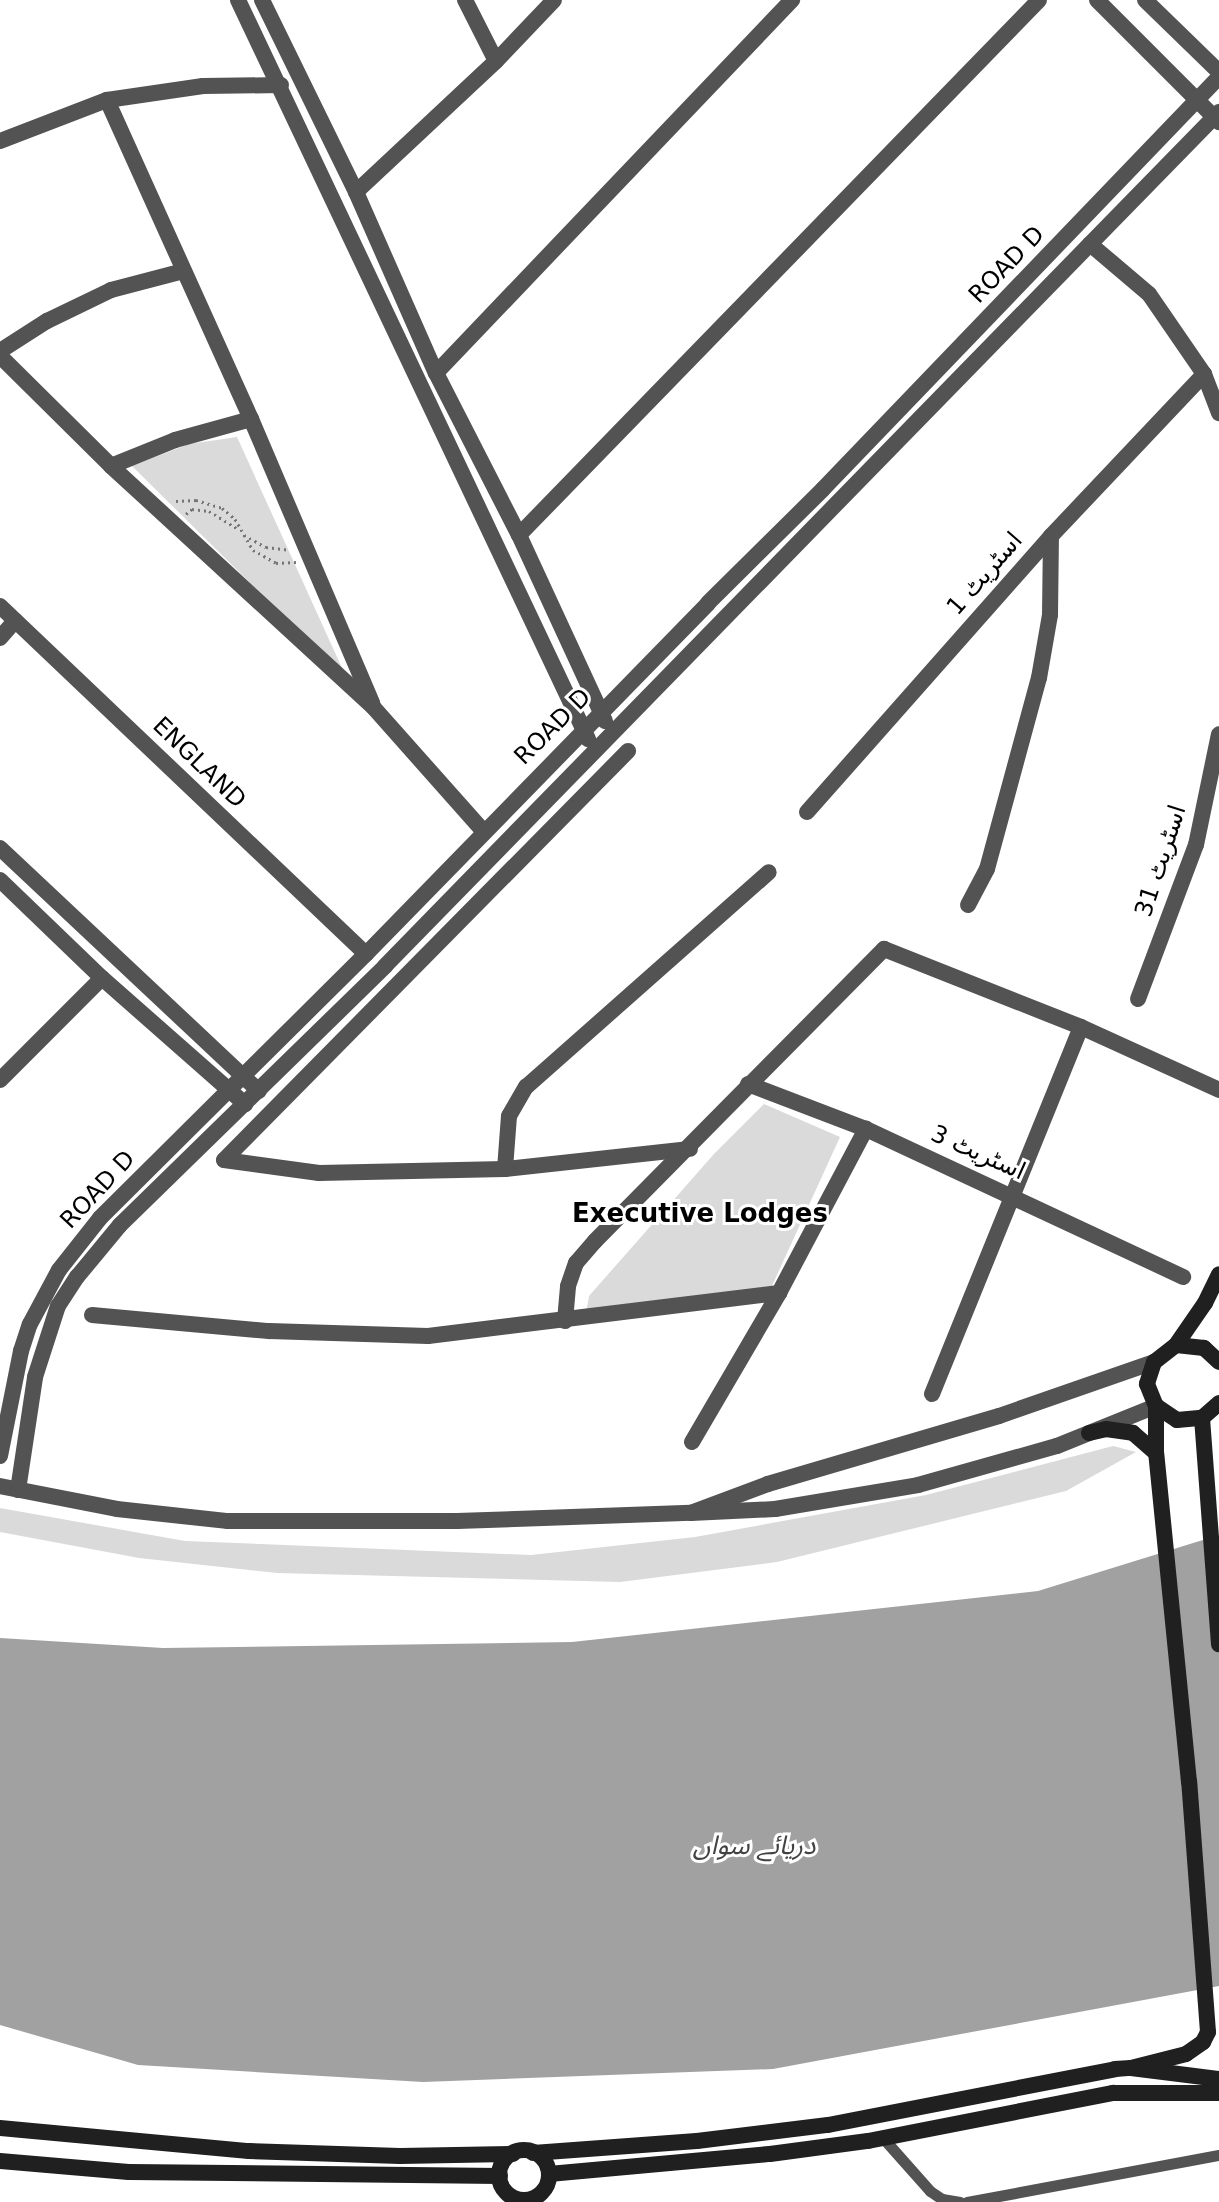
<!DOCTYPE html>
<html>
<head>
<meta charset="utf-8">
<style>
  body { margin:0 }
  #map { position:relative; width:1219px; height:2202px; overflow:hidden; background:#fff; font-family:"DejaVu Sans","Noto Sans Arabic",sans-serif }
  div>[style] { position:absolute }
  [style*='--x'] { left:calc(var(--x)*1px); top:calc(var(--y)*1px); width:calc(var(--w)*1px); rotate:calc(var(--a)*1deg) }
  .green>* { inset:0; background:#dadada }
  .water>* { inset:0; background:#a1a1a1 }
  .path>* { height:3px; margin-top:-1.5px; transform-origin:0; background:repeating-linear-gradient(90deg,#757575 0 2px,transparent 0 6px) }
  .service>* { height:11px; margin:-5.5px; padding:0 5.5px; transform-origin:5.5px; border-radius:5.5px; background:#535353 }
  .minor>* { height:16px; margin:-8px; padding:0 8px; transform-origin:8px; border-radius:8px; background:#535353 }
  .tertiary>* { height:16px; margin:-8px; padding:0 8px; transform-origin:8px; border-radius:8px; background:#535353 }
  .secondary>* { height:16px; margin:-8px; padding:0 8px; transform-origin:8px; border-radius:8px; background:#202020 }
  .secondary>.ring { margin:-8px; padding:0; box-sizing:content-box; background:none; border:16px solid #202020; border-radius:50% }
  span { translate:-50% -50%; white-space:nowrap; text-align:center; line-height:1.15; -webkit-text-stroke:6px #fff; paint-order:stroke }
  .street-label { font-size:24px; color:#000 }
  .neighbourhood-label { font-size:26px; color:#000; font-weight:700 }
  .water-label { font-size:26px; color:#424242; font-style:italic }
</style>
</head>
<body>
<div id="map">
  <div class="green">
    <div style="clip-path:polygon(237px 437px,347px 679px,132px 466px,189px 444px)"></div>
    <div style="clip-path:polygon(764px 1104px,840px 1137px,772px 1286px,586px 1313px,589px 1296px,714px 1154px)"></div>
    <div style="clip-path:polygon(1113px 1446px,1136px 1452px,1066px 1491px,777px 1562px,620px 1582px,277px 1573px,139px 1558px,0 1532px,0 1508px,185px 1541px,531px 1555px,695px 1537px,926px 1495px)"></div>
  </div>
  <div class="water">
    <div style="clip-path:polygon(1219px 1535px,1219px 1986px,773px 2069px,423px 2082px,138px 2065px,0 2025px,0 1638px,163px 1648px,572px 1642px,1038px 1591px)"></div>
  </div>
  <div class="path">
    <div style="--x:176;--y:501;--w:20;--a:-3"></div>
    <div style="--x:196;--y:500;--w:27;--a:17"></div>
    <div style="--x:222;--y:508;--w:17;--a:40"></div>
    <div style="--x:235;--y:519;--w:36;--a:60"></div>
    <div style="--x:253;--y:550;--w:26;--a:29"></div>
    <div style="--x:276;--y:563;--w:20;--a:-3"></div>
    <div style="--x:186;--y:514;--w:8;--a:-40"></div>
    <div style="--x:192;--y:509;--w:17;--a:7"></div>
    <div style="--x:209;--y:511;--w:36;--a:32"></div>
    <div style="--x:244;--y:535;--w:25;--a:29"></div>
    <div style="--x:266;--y:547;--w:23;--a:7"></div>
  </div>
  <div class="service">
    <div style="--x:883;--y:2138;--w:71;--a:48.4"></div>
    <div style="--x:930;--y:2191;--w:14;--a:34"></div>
    <div style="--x:942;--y:2199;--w:18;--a:9"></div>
    <div style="--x:967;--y:2202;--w:256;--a:-10.6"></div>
  </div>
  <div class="minor">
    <div style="--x:465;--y:0;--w:68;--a:63.1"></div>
    <div style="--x:1097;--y:0;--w:173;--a:45"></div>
    <div style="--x:1145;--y:0;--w:103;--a:44.2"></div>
    <div style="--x:107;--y:100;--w:350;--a:65.7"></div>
    <div style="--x:251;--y:419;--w:309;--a:66.9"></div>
    <div style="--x:0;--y:141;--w:115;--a:-21"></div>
    <div style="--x:107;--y:100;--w:97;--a:-8.3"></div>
    <div style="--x:203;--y:86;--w:78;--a:-0.7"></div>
    <div style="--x:356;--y:192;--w:192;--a:-43.1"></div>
    <div style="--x:496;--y:61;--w:84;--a:-46.4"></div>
    <div style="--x:1090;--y:244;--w:77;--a:40.3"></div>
    <div style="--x:1149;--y:294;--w:97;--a:55.5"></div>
    <div style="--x:1204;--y:374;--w:42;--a:69"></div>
    <div style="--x:0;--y:351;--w:56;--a:-32.6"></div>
    <div style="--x:47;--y:321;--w:71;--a:-25.8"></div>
    <div style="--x:111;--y:290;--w:75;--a:-14.6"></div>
    <div style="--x:0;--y:356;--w:156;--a:44.7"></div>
    <div style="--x:111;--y:466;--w:357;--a:42.6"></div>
    <div style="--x:374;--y:708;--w:166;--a:48.4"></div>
    <div style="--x:436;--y:373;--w:516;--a:-46.34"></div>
    <div style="--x:111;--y:466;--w:69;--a:-22.1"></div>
    <div style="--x:175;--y:440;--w:79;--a:-15.4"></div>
    <div style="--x:519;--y:535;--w:746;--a:-45.81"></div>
    <div style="--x:0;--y:606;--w:505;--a:43.56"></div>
    <div style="--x:0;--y:638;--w:23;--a:-49"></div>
    <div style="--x:807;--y:812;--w:368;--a:-48.5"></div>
    <div style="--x:1051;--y:536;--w:223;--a:-46.6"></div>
    <div style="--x:0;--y:848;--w:355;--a:43.2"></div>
    <div style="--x:0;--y:880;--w:141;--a:43.9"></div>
    <div style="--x:102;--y:978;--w:191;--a:41.4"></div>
    <div style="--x:968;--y:905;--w:41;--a:-62.2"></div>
    <div style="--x:987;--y:869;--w:198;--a:-74.8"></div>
    <div style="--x:1039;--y:678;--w:64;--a:-80.1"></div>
    <div style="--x:1050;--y:615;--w:79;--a:-89.3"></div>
    <div style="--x:1138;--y:999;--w:165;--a:-69.4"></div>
    <div style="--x:1196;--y:845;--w:113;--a:-78.3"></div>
    <div style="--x:0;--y:1080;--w:144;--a:-45"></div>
    <div style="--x:748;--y:1084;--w:126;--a:20.9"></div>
    <div style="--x:866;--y:1129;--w:350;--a:25"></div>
    <div style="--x:224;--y:1160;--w:575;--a:-45.35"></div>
    <div style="--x:224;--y:1160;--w:96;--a:7.8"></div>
    <div style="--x:319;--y:1173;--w:186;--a:-1.2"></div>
    <div style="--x:505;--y:1169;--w:186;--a:-6.2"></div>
    <div style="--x:505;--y:1169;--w:53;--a:-85.7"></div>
    <div style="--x:509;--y:1116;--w:34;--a:-60"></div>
    <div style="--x:526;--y:1087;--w:324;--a:-41.5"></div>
    <div style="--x:92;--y:1315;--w:178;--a:5.2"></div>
    <div style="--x:269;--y:1331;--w:159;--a:1.8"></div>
    <div style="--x:428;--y:1336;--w:354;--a:-7"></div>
    <div style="--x:565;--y:1321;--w:35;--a:-85"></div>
    <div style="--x:568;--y:1286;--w:24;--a:-71"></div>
    <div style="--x:576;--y:1263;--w:29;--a:-49"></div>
    <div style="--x:595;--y:1241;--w:411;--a:-45.3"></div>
    <div style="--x:884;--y:949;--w:212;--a:21.6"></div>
    <div style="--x:1081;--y:1027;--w:152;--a:24.5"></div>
    <div style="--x:932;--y:1394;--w:396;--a:-67.9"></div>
    <div style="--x:692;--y:1442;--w:173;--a:-59.7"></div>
    <div style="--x:779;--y:1293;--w:186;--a:-62.1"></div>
  </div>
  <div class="tertiary">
    <div style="--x:238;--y:0;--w:818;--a:64.66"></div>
    <div style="--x:262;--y:0;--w:214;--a:63.9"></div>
    <div style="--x:356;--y:192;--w:198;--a:66.2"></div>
    <div style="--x:436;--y:373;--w:182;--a:62.9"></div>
    <div style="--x:519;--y:535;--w:205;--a:65.2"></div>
    <div style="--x:1154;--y:1362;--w:164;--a:160.8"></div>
    <div style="--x:999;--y:1416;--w:241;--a:163.6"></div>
    <div style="--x:768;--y:1484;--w:82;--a:159.4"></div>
    <div style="--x:691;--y:1513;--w:84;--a:-2.7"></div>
    <div style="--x:775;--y:1509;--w:145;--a:-9.5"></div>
    <div style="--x:918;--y:1485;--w:144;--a:-15.7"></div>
    <div style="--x:1057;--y:1446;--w:107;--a:-22"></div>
    <div style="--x:0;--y:1456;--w:107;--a:-78.7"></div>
    <div style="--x:21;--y:1351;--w:28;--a:-72"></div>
    <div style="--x:30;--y:1324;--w:61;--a:-61.8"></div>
    <div style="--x:59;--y:1270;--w:66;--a:-51.7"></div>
    <div style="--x:100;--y:1218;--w:375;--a:-44.8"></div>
    <div style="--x:366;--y:954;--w:490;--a:-45.7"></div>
    <div style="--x:708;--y:603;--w:162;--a:-44.7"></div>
    <div style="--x:823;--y:489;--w:571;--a:-46.13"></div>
    <div style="--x:0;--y:1486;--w:119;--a:11.1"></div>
    <div style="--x:117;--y:1509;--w:112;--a:6.2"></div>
    <div style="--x:228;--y:1521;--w:229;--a:0"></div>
    <div style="--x:457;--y:1521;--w:234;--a:-2"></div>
    <div style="--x:18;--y:1490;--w:114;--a:-81.4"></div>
    <div style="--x:35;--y:1377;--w:75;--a:-72.1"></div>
    <div style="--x:58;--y:1306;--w:35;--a:-57"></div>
    <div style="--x:77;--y:1277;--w:67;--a:-50.4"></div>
    <div style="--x:120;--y:1225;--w:371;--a:-44.3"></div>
    <div style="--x:385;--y:966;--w:1194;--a:-45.68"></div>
  </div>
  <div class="secondary">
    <div style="--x:1176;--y:1345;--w:51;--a:-55.4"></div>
    <div style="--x:1205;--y:1303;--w:32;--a:-64"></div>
    <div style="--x:1219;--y:1362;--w:21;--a:-137"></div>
    <div style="--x:1204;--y:1348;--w:28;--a:-174"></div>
    <div style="--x:1176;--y:1345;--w:28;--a:142"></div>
    <div style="--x:1154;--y:1362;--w:23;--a:108"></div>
    <div style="--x:1147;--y:1384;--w:24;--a:68"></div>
    <div style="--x:1156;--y:1406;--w:25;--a:34"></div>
    <div style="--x:1177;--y:1420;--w:25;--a:-5"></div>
    <div style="--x:1202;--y:1418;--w:23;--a:-41"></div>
    <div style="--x:1202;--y:1418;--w:227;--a:85.7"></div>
    <div style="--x:1089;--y:1433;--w:17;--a:-13"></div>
    <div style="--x:1106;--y:1429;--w:27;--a:8"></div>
    <div style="--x:1133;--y:1433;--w:30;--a:41"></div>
    <div style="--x:1131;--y:2068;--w:57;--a:-14.3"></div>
    <div style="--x:1186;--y:2054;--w:21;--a:-35"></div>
    <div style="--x:1203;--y:2042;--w:11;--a:-63"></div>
    <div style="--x:1208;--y:2032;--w:251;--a:-94.3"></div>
    <div style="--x:1189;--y:1782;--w:331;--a:-95.7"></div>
    <div style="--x:1156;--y:1453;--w:47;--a:-90"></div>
    <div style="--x:0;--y:2128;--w:250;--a:5.3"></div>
    <div style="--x:249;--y:2151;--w:151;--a:1.9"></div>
    <div style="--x:400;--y:2156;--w:113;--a:-1"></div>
    <div class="ring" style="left:499px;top:2150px;width:34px;height:34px"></div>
    <div style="--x:533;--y:2153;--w:164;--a:-4.2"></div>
    <div style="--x:697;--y:2141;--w:132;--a:-7"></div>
    <div style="--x:828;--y:2125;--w:292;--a:-11"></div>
    <div style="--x:1115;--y:2069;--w:16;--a:-4"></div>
    <div style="--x:1131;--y:2068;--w:89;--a:7.1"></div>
    <div style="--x:0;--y:2161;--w:129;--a:4.9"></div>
    <div style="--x:129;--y:2172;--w:371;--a:0.6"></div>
    <div style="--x:549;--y:2174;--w:222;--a:-5.2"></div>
    <div style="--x:770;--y:2154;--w:99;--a:-7.6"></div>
    <div style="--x:868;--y:2141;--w:250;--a:-11.1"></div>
    <div style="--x:1113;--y:2093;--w:106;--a:0"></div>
  </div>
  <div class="street-label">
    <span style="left:1007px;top:265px;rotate:-46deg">ROAD D</span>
    <span style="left:985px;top:574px;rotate:-49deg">اسٹریٹ 1</span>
    <span style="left:553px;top:727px;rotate:-45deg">ROAD D</span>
    <span style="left:199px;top:763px;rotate:44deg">ENGLAND</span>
    <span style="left:1161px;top:861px;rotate:-72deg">اسٹریٹ 31</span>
    <span style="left:978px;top:1153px;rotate:24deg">اسٹریٹ 3</span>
    <span style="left:98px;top:1190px;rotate:-47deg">ROAD D</span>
  </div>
  <div class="neighbourhood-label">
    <span style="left:700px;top:1214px">Executive Lodges</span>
  </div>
  <div class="water-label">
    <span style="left:754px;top:1846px">دریائے سواں</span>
  </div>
</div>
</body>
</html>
